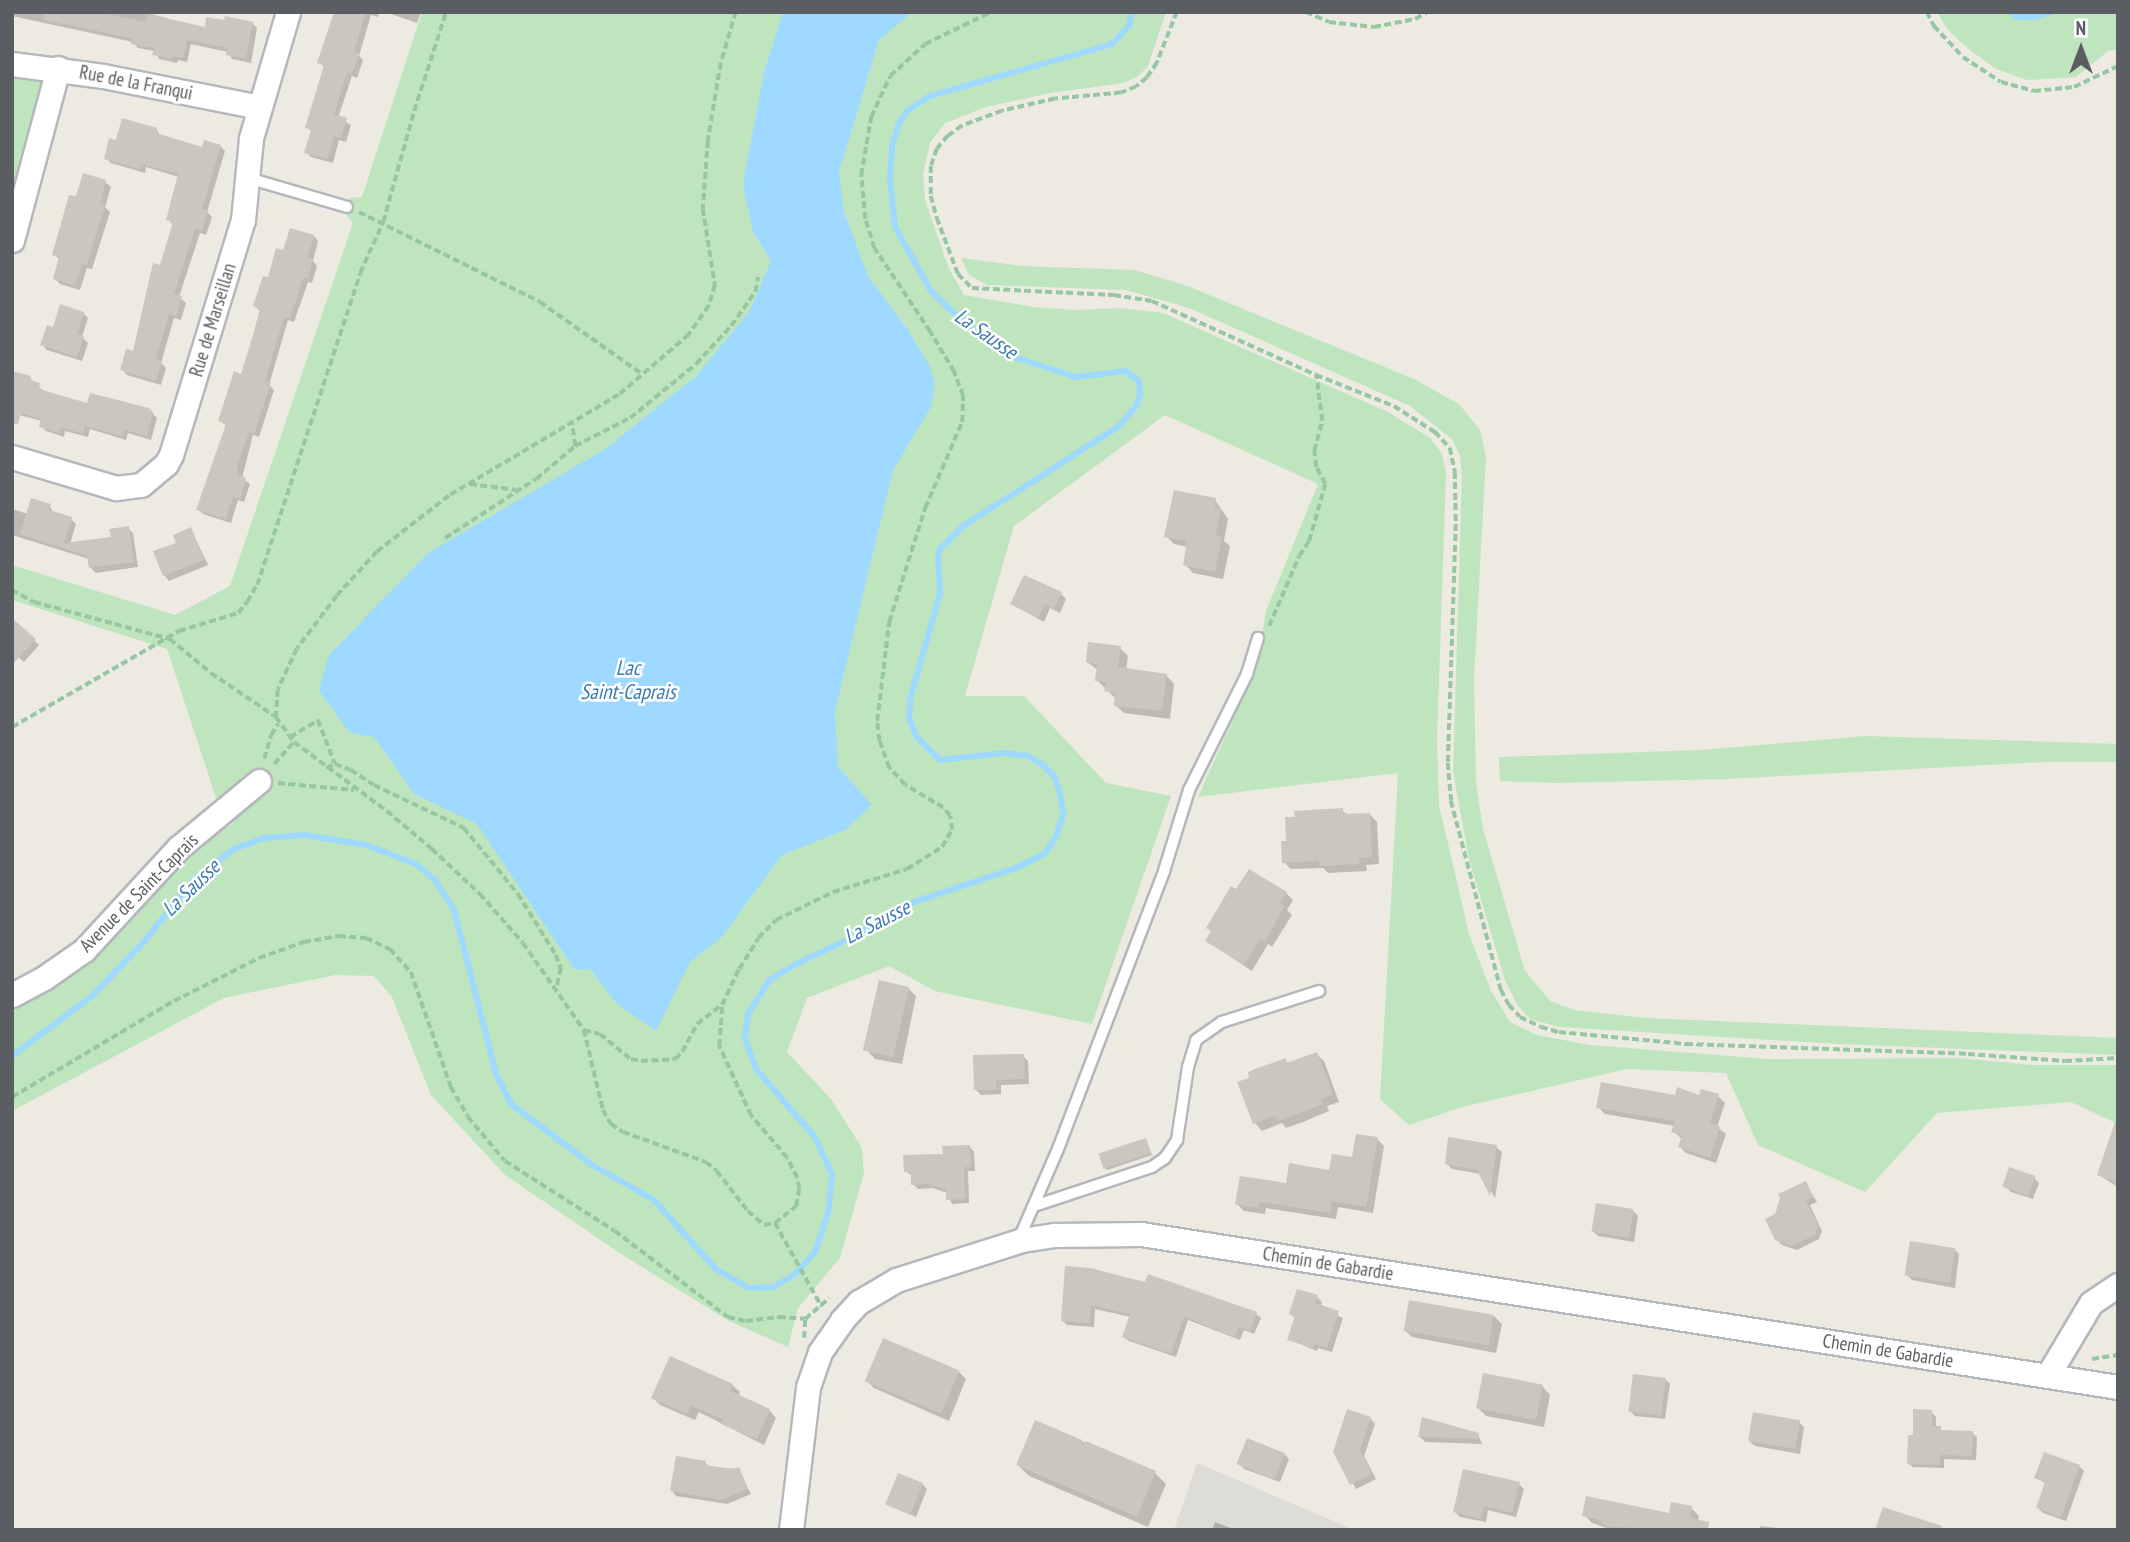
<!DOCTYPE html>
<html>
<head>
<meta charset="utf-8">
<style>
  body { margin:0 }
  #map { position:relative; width:2130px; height:1542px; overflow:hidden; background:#edeae1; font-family:"PT Sans Narrow",sans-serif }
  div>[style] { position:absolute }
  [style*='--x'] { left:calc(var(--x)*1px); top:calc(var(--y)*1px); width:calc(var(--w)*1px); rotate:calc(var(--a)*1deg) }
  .industrial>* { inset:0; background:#dedcd6 }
  .green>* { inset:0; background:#bee5bd }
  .water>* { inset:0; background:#9fd9ff }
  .shadow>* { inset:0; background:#0003 }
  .stream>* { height:6px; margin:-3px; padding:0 3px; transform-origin:3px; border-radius:3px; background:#9fd9ff }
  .building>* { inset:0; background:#cac6c0; transform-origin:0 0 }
  .path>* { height:3.5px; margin-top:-1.75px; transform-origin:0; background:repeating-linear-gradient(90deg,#96c6a2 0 7px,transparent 0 10.5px) }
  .roads { filter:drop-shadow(2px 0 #b4b8bc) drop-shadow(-2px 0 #b4b8bc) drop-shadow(0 2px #b4b8bc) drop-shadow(0 -2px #b4b8bc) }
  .service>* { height:10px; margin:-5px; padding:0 5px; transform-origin:5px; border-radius:5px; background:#fff }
  .minor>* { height:23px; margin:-11.5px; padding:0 11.5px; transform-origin:11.5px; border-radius:11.5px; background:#fff }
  span { translate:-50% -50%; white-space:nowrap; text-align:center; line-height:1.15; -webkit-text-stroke:5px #fff; paint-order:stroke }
  .street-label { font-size:19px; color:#5a5e62 }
  .water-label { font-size:21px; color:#3b7ab2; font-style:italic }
  .frame { position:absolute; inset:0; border:14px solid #5a5e62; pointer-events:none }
  .north { position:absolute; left:2046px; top:14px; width:70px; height:70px; -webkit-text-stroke:5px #fff; paint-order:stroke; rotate:0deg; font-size:19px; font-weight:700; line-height:28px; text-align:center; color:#5a5e62 }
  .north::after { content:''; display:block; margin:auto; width:24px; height:32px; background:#5a5e62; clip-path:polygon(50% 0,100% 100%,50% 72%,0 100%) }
</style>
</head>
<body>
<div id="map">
  <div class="industrial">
    <div style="clip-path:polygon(1197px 1463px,1355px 1530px,1174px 1530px)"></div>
  </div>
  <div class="green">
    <div style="clip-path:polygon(422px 12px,1166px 12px,1148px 66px,1137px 77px,1124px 83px,1050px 93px,986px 107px,945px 123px,930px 143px,923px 174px,925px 200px,949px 269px,964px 295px,1034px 307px,1074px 310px,1121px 308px,1163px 313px,1388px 412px,1430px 438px,1442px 454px,1446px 473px,1437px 739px,1439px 805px,1469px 934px,1491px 991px,1510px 1022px,1537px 1035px,1590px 1045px,1768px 1059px,1959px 1058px,2033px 1065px,2118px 1065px,2118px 1124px,2071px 1102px,1937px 1113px,1865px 1192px,1758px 1145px,1726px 1073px,1627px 1069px,1462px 1107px,1409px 1125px,1380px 1099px,1398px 773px,1198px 797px,1257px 666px,1266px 611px,1318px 484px,1165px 415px,1014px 526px,965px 696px,1024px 696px,1106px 783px,1171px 796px,1092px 1024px,935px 991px,889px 966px,807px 998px,787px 1052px,831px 1099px,862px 1148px,864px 1173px,840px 1258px,798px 1308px,788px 1347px,729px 1321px,624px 1256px,505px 1175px,431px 1095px,392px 997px,374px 976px,335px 975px,224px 998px,12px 1111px,12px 1002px,198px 842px,234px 823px,216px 798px,167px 649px,12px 600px,12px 565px,175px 615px,230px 586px,353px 223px,345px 213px,350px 198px,362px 197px)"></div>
    <div style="clip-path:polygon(1937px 12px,2118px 12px,2118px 49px,2108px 51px,2076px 77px,2027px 80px,1996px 69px,1970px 50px,1947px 29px)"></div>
    <div style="clip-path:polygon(12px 72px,46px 80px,12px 204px)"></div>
    <div style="clip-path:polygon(961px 258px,1021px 266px,1134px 270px,1185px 285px,1414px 379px,1459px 404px,1480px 430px,1486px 457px,1474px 678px,1476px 783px,1483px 829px,1525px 971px,1550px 1001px,1574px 1010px,1647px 1018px,2118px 1038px,2118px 1055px,1838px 1044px,1559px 1027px,1530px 1019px,1518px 1006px,1505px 980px,1469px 859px,1453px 772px,1462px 476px,1460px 456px,1452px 439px,1410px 406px,1189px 308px,1126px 290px,987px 285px,969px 275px)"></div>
    <div style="clip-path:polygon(1866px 736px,2118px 744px,2118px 762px,2044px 762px,1727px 779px,1557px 783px,1500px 781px,1499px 757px,1699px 750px)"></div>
  </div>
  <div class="water">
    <div style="clip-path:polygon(783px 12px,912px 12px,879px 40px,839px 172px,844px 212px,868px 276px,908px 330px,930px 367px,935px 384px,931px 407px,893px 470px,835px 711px,838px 767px,872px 805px,845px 830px,782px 855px,721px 938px,690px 962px,656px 1031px,617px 1004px,590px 969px,575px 970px,477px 824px,414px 794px,374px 737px,350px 733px,319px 691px,328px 656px,428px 553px,605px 449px,696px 376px,749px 312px,771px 261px,753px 232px,743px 185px,764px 72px)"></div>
  </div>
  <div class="shadow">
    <div style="clip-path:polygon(12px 12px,144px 12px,206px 29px,252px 23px,257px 28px,251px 63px,232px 59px,228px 52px,191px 44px,187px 62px,178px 60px,177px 63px,159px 59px,155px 51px,138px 48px,133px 42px,12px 16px)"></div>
    <div style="clip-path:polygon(335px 12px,379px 12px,378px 17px,371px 15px,359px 56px,363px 60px,357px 78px,352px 76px,338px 118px,351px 125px,346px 142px,339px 140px,333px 163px,311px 157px,306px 152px,312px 132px,307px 127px,325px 68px,319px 62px)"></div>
    <div style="clip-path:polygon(385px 12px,421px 12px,417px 23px)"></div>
    <div style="clip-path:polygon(156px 129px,161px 137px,203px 149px,220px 146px,225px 151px,207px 212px,212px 217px,206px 235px,200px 233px,179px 297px,186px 303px,181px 320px,174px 318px,161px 363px,166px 368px,161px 385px,127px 375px,122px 369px,135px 354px,161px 267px,173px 225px,168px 219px,179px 177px,146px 167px,145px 173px,111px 163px,106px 158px,118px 142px)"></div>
    <div style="clip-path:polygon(105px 182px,111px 187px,105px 207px,110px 212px,92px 269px,87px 268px,80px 290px,60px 284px,55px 279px,60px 260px,54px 254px,77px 199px)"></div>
    <div style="clip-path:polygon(314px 236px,318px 241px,313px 261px,317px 266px,312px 283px,308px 282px,294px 322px,288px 320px,269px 385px,274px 390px,259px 437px,253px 435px,242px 478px,250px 484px,244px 502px,238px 500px,231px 523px,203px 514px,198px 509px,227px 426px,220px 421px,242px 376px,260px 311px,255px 306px,285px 252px)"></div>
    <div style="clip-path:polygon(83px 313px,88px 318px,82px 337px,88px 343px,82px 361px,47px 350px,42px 344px,54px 329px)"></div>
    <div style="clip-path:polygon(30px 378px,44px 392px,88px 405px,152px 413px,157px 418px,151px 440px,128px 433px,126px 440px,90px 429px,88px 437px,65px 431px,64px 437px,46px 431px,41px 426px,42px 421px,12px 413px)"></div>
    <div style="clip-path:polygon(1215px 500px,1228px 519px,1224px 541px,1230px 546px,1223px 579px,1193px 573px,1185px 564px,1188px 547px,1174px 544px,1166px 536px)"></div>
    <div style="clip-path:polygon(50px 506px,54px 514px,71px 519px,76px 524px,70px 544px,113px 539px,128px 528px,133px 533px,138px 567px,96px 573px,91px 568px,89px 559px,12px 535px,12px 509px,28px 514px)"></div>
    <div style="clip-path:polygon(191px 529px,208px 565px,169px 581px,164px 575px,178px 544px)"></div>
    <div style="clip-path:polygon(1061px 594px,1066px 599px,1060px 613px,1050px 608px,1044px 622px,1012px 604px)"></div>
    <div style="clip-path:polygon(34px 640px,39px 645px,24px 662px,13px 653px)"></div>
    <div style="clip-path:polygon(1120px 648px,1128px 656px,1126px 670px,1166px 675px,1174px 684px,1170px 719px,1124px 713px,1115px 705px,1116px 699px,1097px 680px,1098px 670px,1087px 662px)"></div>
    <div style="clip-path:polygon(1342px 810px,1348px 816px,1369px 814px,1377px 822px,1379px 864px,1366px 865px,1367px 871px,1328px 873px,1323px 868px,1291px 869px,1284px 862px,1288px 842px)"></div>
    <div style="clip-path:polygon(1237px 892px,1286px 893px,1293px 900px,1287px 910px,1292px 915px,1272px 947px,1268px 944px,1252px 971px,1207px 941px)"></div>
    <div style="clip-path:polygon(908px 988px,916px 996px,902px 1064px,875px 1059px,867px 1050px)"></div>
    <div style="clip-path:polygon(1316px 1054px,1324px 1061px,1339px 1102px,1327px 1106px,1329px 1111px,1303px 1122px,1286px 1128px,1282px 1123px,1262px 1131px,1255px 1123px,1240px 1083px,1285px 1060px,1289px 1064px)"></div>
    <div style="clip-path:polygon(1023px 1056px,1028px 1061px,1029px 1084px,1001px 1085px,1001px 1094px,981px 1095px,976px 1090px)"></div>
    <div style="clip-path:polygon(1718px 1096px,1725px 1103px,1717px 1127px,1726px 1134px,1716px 1163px,1686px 1153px,1680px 1147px,1682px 1139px,1673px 1131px,1675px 1126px,1605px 1114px,1598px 1107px,1676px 1097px)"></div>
    <div style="clip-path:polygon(1377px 1139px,1384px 1146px,1373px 1213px,1338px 1207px,1336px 1219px,1266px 1208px,1265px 1214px,1244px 1211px,1237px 1204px,1331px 1172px,1353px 1159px)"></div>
    <div style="clip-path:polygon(1146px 1140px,1152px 1155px,1107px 1170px,1105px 1168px)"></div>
    <div style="clip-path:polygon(970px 1147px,974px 1152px,975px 1171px,968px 1171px,969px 1203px,952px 1204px,947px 1193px,933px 1188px,918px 1189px,913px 1184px,913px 1176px,905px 1171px)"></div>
    <div style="clip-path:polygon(1496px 1147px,1502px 1152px,1495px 1198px,1481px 1174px,1452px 1169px,1447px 1164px)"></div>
    <div style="clip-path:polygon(2118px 1154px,2118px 1196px,2116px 1186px,2099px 1175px)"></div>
    <div style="clip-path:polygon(2034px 1178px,2039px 1183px,2033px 1199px,2011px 1192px,2005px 1186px)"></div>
    <div style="clip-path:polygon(1806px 1184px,1817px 1202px,1810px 1205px,1822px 1231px,1819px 1239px,1797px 1250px,1782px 1245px,1776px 1239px,1776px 1215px)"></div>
    <div style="clip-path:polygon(1633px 1211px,1638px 1216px,1634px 1242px,1598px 1236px,1593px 1231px)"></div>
    <div style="clip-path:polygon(1954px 1249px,1959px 1254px,1955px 1288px,1912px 1280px,1907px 1275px)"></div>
    <div style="clip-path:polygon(1066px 1268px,1256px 1314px,1261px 1318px,1254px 1334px,1244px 1330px,1240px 1340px,1188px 1320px,1176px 1357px,1129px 1341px,1124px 1337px,1131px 1317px,1095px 1309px,1094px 1327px,1067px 1325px,1062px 1320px)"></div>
    <div style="clip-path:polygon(1317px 1297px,1322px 1302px,1320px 1307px,1343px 1318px,1332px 1352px,1318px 1348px,1317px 1351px,1289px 1339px,1296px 1319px,1291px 1314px)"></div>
    <div style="clip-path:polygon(1494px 1316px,1502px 1324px,1496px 1353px,1412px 1337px,1403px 1329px)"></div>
    <div style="clip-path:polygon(959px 1372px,966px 1379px,949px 1421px,874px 1388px,866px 1380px)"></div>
    <div style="clip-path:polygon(1666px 1380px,1670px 1384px,1665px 1419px,1635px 1416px,1630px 1411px)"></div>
    <div style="clip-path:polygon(732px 1385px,740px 1392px,738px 1397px,769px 1410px,776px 1418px,764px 1445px,699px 1412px,695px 1420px,660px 1405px,653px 1398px)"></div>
    <div style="clip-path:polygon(1542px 1386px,1550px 1395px,1544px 1427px,1486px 1416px,1477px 1407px)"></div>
    <div style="clip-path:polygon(1931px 1412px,1936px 1417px,1936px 1428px,1944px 1432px,1972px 1433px,1977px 1437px,1976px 1460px,1944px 1459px,1944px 1468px,1913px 1467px,1908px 1463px,1914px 1437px)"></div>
    <div style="clip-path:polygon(1370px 1418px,1375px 1424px,1364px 1456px,1376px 1479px,1356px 1489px,1335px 1452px)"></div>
    <div style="clip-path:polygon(1799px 1422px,1804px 1427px,1800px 1454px,1755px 1446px,1749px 1441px)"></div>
    <div style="clip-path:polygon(1478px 1434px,1482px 1444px,1425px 1442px,1420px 1437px)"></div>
    <div style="clip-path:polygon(1081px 1441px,1155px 1473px,1166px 1484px,1148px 1527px,1029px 1476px,1018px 1465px)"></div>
    <div style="clip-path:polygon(1284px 1454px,1289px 1459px,1280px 1482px,1244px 1469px,1239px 1464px)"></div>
    <div style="clip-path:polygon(705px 1463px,710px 1467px,738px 1469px,751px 1494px,727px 1504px,676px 1496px,672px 1491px)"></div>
    <div style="clip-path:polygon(2079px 1466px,2084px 1471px,2066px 1521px,2043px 1513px,2038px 1508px,2046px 1484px,2036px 1477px)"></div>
    <div style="clip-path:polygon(922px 1484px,927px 1489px,916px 1517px,887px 1504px)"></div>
    <div style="clip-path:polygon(1519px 1484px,1524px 1489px,1516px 1517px,1488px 1510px,1486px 1522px,1460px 1517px,1455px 1512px)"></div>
    <div style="clip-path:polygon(1691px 1508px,1699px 1516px,1696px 1530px,1612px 1530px,1592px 1523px,1584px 1515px,1670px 1516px)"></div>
    <div style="clip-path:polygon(1215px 1522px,1236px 1530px,1212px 1530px)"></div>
    <div style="clip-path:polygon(1760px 1526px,1787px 1529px,1788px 1530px,1759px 1530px)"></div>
  </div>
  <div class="stream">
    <div style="--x:2011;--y:12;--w:8;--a:40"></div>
    <div style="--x:2017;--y:17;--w:17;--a:0"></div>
    <div style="--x:2034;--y:17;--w:18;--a:-16"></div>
    <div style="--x:12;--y:1056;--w:100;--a:-36.9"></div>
    <div style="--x:92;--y:996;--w:74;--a:-46.1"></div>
    <div style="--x:143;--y:943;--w:80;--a:-51.6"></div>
    <div style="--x:193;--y:880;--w:51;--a:-37.1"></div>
    <div style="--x:234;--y:849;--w:32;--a:-20"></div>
    <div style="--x:264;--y:838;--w:40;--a:-4.3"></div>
    <div style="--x:304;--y:835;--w:63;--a:9.2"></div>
    <div style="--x:366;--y:845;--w:53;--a:20.8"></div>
    <div style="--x:416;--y:864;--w:25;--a:40"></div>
    <div style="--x:435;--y:880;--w:36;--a:58"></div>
    <div style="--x:454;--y:910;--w:169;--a:75.6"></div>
    <div style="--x:496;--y:1074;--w:34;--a:63"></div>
    <div style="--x:511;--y:1104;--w:104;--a:36.8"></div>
    <div style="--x:594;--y:1166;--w:69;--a:29.5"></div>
    <div style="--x:654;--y:1200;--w:93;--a:48.1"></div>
    <div style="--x:716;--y:1269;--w:38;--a:30"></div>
    <div style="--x:749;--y:1288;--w:24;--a:-2"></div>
    <div style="--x:773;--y:1287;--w:24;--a:-30"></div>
    <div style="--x:794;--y:1275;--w:31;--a:-48"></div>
    <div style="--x:815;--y:1252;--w:41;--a:-71.6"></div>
    <div style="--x:828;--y:1213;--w:39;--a:-84"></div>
    <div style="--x:832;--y:1174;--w:42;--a:-115.3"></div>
    <div style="--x:814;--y:1136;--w:89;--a:-130.9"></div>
    <div style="--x:756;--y:1069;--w:33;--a:-110"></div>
    <div style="--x:745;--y:1038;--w:24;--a:-83"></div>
    <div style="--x:748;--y:1014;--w:40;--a:-58"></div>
    <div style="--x:769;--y:980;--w:36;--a:-30"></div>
    <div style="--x:800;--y:962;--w:45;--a:-24.9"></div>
    <div style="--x:841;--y:943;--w:84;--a:-29.3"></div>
    <div style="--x:914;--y:902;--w:108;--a:-18.4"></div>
    <div style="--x:1016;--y:868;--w:33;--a:-27"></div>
    <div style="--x:1045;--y:853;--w:19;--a:-55"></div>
    <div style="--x:1056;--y:837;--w:24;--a:-73"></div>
    <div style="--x:1063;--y:814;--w:21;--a:-98"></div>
    <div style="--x:1060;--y:793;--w:18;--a:-109"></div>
    <div style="--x:1054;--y:776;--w:18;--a:-137"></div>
    <div style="--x:1041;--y:764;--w:15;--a:-148"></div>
    <div style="--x:1028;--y:756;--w:24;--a:-173"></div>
    <div style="--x:1004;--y:753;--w:64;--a:173.8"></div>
    <div style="--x:940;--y:760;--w:32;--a:-136"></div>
    <div style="--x:917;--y:738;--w:22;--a:-111"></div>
    <div style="--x:909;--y:717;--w:21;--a:-85"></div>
    <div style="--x:911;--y:696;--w:107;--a:-74.3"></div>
    <div style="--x:940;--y:593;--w:36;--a:-93"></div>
    <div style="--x:938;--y:557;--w:8;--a:-76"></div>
    <div style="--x:940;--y:549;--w:33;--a:-45"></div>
    <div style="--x:963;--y:526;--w:184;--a:-32.6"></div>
    <div style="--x:1118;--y:427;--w:28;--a:-49"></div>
    <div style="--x:1136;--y:406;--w:12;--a:-70"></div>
    <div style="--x:1140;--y:395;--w:14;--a:-94"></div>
    <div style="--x:1139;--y:381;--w:17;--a:-144"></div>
    <div style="--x:1125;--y:371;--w:49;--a:173"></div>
    <div style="--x:1076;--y:377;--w:65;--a:-162.1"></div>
    <div style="--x:1014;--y:357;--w:62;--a:-145.5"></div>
    <div style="--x:963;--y:322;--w:45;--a:-135.9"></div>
    <div style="--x:931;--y:291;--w:73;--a:-119.4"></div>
    <div style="--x:895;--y:227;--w:49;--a:-95.8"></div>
    <div style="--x:890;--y:178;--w:32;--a:-86"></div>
    <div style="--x:892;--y:146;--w:24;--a:-73"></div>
    <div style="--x:899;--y:123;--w:13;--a:-58"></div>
    <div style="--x:906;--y:112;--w:29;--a:-34"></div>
    <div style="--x:930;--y:96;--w:189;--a:-15.9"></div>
    <div style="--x:1112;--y:44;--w:25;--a:-47"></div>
    <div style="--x:1129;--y:26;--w:14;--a:-78"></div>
  </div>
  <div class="building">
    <div style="clip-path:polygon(44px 12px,99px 12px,145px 22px,147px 14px,205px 27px,206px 17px,224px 20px,225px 16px,253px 22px,246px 59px,226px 55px,227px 48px,187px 40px,183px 58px,173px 56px,172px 59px,152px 55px,154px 48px,131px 44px,132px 38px,43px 20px)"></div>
    <div style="clip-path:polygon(334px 12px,366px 12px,354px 52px,359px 54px,352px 74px,347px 73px,334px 114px,347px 118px,341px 138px,334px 136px,328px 159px,304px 153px,311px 130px,305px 128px,324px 65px,317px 63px)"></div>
    <div style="clip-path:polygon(122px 118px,157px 128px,156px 133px,202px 147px,204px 140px,221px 145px,202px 209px,208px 210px,202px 231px,195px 229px,174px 294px,182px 296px,176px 316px,169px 314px,156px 359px,162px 361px,156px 381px,120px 370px,126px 349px,133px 351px,153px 263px,160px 265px,173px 222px,166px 220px,178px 174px,141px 164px,140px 169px,104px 159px,109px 138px,116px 140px)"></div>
    <div style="clip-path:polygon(83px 173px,106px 180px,100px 204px,105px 205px,87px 265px,82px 264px,75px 286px,53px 279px,59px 257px,52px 255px,69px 195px,76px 196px)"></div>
    <div style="clip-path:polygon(290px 228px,314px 235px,308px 258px,313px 259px,308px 279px,303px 278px,290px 319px,284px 317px,265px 381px,271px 383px,254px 434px,249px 432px,238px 464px,237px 474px,246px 478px,240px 499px,233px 497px,226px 519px,196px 510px,226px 424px,218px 421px,227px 393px,234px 371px,241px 374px,254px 332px,260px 308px,253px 306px,263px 276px,268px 277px,276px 248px,283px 250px)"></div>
    <div style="clip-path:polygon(60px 304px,84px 312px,77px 334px,84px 336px,77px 357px,40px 345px,47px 325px,53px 327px)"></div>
    <div style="clip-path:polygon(12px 371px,31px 376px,30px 380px,40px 383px,39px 389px,87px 403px,90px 393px,149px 408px,153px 412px,147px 436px,124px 430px,122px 436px,85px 426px,83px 434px,61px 427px,59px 433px,39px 427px,41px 419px,21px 413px,18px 424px,12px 424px)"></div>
    <div style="clip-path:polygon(1174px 490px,1216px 498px,1215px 508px,1221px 509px,1216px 535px,1222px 537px,1215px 572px,1183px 565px,1187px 541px,1164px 537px)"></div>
    <div style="clip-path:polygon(31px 498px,51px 504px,49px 510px,72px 517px,64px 543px,111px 537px,109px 529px,129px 526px,134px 562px,89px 568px,87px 556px,20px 534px)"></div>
    <div style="clip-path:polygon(191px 527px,204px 560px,163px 576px,153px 551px,176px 543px,173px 535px)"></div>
    <div style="clip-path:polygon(1024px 575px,1062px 592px,1054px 609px,1045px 604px,1038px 618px,1010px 604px)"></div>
    <div style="clip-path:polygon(12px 618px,36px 639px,12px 665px)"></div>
    <div style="clip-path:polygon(1088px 642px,1121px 646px,1118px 667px,1167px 674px,1162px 711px,1114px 706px,1115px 693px,1104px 691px,1106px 682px,1095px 681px,1097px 664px,1086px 662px)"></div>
    <div style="clip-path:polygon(1343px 808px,1343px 814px,1370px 813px,1372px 857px,1359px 858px,1360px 864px,1319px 866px,1319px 861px,1282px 863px,1281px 841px,1286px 841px,1285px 817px,1295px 817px,1294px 811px)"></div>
    <div style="clip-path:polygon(1249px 869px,1287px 892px,1280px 903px,1285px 906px,1265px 941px,1260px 938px,1244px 965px,1205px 941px,1211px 931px,1206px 928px,1231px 886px,1236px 889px)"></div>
    <div style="left:879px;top:980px;width:31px;height:72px;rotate:13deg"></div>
    <div style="clip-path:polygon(1317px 1052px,1333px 1094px,1321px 1099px,1323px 1104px,1295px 1115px,1278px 1121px,1275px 1116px,1253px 1124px,1237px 1082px,1249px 1078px,1248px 1072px,1255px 1069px,1286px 1058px,1287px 1063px)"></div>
    <div style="clip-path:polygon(1024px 1054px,1025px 1079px,996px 1080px,997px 1090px,974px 1090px,973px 1055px)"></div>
    <div style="clip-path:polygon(1601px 1082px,1675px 1095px,1677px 1087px,1699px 1095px,1701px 1089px,1719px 1094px,1710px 1123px,1720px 1126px,1710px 1158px,1678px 1147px,1682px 1135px,1671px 1132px,1675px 1121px,1596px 1108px)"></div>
    <div style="clip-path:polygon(2115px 1122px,2118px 1123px,2118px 1183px,2097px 1175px)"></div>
    <div style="clip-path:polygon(1356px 1134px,1378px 1137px,1366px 1207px,1332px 1201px,1330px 1213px,1260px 1202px,1259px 1208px,1235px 1204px,1240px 1176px,1286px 1183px,1289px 1163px,1329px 1170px,1332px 1154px,1352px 1157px)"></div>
    <div style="clip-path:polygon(1448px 1137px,1497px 1145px,1490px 1196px,1477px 1170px,1445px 1164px)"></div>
    <div style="left:1146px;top:1138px;width:16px;height:50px;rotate:72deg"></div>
    <div style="clip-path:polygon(970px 1145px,971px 1167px,964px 1167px,965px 1199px,946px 1200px,946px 1190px,927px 1184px,911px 1185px,911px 1172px,904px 1172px,903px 1155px,943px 1154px,942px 1146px)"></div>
    <div style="left:2009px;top:1167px;width:28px;height:21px;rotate:19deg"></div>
    <div style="clip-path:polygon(1806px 1181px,1813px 1197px,1806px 1200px,1818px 1225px,1815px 1235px,1791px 1246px,1775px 1240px,1765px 1219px,1775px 1214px,1780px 1199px,1778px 1194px)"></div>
    <div style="left:1596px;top:1203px;width:38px;height:29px;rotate:9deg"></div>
    <div style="left:1910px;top:1241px;width:46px;height:35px;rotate:9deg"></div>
    <div style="clip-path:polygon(1065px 1266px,1090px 1268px,1145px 1282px,1148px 1274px,1257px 1312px,1250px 1331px,1239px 1327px,1235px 1337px,1184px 1317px,1171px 1354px,1122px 1337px,1130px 1314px,1091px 1305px,1090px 1323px,1061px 1321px)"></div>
    <div style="clip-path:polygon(1297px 1289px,1318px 1295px,1315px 1303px,1339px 1311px,1327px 1348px,1314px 1344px,1313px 1348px,1287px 1340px,1295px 1316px,1289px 1314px)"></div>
    <div style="left:1409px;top:1300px;width:86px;height:31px;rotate:10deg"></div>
    <div style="left:883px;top:1338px;width:83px;height:47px;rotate:23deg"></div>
    <div style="clip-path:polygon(670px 1356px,733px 1384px,730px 1391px,770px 1409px,757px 1439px,721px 1424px,723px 1419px,691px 1406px,687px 1414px,651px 1398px)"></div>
    <div style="left:1483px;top:1373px;width:61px;height:36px;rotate:11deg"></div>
    <div style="left:1633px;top:1374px;width:33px;height:38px;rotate:7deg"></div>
    <div style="clip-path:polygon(1347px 1409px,1371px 1417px,1360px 1450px,1372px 1474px,1350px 1485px,1333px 1452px)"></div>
    <div style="clip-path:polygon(1913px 1409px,1932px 1410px,1932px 1426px,1941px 1426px,1941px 1430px,1973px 1431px,1972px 1456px,1940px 1455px,1940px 1465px,1907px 1464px,1908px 1435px,1913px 1435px)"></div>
    <div style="left:1753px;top:1412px;width:48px;height:29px;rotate:10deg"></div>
    <div style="clip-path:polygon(1422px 1417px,1479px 1433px,1478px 1439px,1418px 1437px)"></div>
    <div style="clip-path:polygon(1035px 1420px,1082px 1440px,1082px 1446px,1086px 1441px,1156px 1471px,1137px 1517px,1016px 1465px)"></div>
    <div style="left:1247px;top:1438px;width:41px;height:28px;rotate:22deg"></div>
    <div style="clip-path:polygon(2044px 1452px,2080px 1465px,2061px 1517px,2036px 1508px,2045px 1482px,2034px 1478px)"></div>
    <div style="clip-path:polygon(676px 1456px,706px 1461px,705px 1465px,733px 1469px,739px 1467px,748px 1489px,721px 1500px,670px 1491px)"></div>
    <div style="clip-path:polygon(1463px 1469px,1520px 1482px,1512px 1513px,1484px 1506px,1481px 1519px,1453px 1512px)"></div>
    <div style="left:898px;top:1473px;width:27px;height:34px;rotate:22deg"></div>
    <div style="clip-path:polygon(1586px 1496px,1669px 1513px,1671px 1502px,1692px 1506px,1690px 1518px,1709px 1522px,1708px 1530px,1607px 1527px,1597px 1519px,1582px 1516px)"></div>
    <div style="clip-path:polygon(1883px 1507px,1942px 1526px,1941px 1530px,1875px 1530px)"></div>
  </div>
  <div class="path">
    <div style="--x:736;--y:12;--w:53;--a:106.4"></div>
    <div style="--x:721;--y:63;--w:79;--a:99.5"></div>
    <div style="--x:708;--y:141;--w:68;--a:94.2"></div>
    <div style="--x:703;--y:209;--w:77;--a:81"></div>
    <div style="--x:715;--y:285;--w:22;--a:106"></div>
    <div style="--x:709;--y:306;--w:35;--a:125"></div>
    <div style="--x:689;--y:335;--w:92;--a:139.4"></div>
    <div style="--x:619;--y:395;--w:198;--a:149.3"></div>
    <div style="--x:449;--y:496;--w:91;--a:142.1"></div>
    <div style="--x:377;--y:552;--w:59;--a:132.3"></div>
    <div style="--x:337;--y:596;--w:66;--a:127"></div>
    <div style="--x:297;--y:649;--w:45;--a:114.9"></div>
    <div style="--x:278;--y:690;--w:27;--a:94"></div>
    <div style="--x:276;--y:717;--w:31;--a:54"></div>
    <div style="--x:294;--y:742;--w:116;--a:36.6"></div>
    <div style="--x:387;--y:811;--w:59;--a:40.2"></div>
    <div style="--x:432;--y:849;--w:66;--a:43.2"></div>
    <div style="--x:480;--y:894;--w:65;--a:48.7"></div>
    <div style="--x:523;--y:943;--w:106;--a:55"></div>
    <div style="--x:584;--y:1030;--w:82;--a:76.6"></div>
    <div style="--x:603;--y:1110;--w:16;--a:60"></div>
    <div style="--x:611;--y:1124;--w:14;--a:34"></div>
    <div style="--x:623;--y:1132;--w:88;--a:19.9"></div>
    <div style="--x:706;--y:1162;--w:14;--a:39"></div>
    <div style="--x:717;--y:1171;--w:51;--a:52.2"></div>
    <div style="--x:748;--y:1211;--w:21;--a:41"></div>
    <div style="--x:764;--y:1225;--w:11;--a:-10"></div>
    <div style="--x:775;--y:1223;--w:27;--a:-39"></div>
    <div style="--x:796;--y:1206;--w:17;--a:-80"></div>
    <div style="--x:799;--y:1189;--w:11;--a:-100"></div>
    <div style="--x:797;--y:1178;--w:22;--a:-117"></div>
    <div style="--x:787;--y:1158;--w:55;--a:-130.6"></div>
    <div style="--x:751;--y:1116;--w:77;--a:-114.6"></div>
    <div style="--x:719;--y:1046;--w:41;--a:-85.8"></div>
    <div style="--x:722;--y:1005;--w:40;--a:-65"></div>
    <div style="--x:739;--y:969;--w:36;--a:-58"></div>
    <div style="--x:758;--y:938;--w:25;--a:-45"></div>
    <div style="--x:776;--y:920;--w:64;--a:-26.2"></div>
    <div style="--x:833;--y:892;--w:77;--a:-17.3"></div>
    <div style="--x:907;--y:869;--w:41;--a:-32.2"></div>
    <div style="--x:942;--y:847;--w:20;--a:-60"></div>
    <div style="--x:952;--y:830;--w:14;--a:-98"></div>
    <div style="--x:950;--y:816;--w:11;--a:-131"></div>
    <div style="--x:943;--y:808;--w:44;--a:-148.8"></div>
    <div style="--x:905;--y:785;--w:23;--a:-133"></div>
    <div style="--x:889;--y:768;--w:29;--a:-110"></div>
    <div style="--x:879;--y:741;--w:20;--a:-96"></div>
    <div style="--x:877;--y:721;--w:100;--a:-83.1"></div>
    <div style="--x:889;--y:622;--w:120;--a:-72.5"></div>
    <div style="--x:925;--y:508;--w:94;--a:-66.7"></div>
    <div style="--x:962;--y:422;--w:26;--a:-88"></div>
    <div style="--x:963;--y:396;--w:26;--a:-111"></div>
    <div style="--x:954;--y:372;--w:47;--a:-121"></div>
    <div style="--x:930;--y:332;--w:101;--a:-123.7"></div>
    <div style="--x:874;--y:248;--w:30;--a:-107"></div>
    <div style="--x:865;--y:219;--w:44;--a:-95.2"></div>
    <div style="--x:861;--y:175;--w:59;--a:-80.2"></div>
    <div style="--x:871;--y:117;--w:45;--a:-65.1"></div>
    <div style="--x:890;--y:76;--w:47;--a:-42.4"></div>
    <div style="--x:925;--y:44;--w:73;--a:-25.9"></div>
    <div style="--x:1177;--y:12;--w:55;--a:111.4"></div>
    <div style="--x:1157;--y:63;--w:18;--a:124"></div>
    <div style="--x:1147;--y:78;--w:14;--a:141"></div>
    <div style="--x:1136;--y:87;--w:16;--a:158"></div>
    <div style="--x:1121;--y:93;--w:66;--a:174.8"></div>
    <div style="--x:1055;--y:99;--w:54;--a:167.2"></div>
    <div style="--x:1002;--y:111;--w:43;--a:159.4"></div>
    <div style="--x:962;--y:126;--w:17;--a:144"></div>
    <div style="--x:948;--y:136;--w:17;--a:130"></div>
    <div style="--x:937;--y:149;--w:18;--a:109"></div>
    <div style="--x:931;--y:166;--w:30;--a:90"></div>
    <div style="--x:931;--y:196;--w:23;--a:75"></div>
    <div style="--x:937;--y:218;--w:60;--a:69.4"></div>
    <div style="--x:958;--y:274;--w:20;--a:45"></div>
    <div style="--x:972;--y:288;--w:142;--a:2.8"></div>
    <div style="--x:1114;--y:295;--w:38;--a:9"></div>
    <div style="--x:1152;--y:301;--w:180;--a:24.3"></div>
    <div style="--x:1316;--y:375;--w:84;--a:21.7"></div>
    <div style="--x:1394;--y:406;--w:49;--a:32.4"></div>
    <div style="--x:1435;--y:432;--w:22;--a:47"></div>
    <div style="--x:1450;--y:448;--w:25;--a:78"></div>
    <div style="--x:1455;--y:472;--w:52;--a:88.9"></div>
    <div style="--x:1456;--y:524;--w:239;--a:91.9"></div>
    <div style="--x:1448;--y:763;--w:38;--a:85"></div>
    <div style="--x:1451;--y:801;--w:196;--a:75.2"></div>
    <div style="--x:1501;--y:990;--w:17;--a:62"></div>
    <div style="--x:1509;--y:1005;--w:16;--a:47"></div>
    <div style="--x:1520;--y:1017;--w:23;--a:25"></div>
    <div style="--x:1541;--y:1027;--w:19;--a:16"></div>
    <div style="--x:1559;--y:1032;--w:128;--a:5.4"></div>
    <div style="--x:1686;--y:1044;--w:282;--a:2"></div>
    <div style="--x:1968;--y:1054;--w:97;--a:4.1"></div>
    <div style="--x:2065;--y:1061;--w:53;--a:-3.2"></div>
    <div style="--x:1306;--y:12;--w:25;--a:23"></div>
    <div style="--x:1329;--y:22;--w:45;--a:6.3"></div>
    <div style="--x:1374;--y:27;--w:42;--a:-11"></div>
    <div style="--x:1415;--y:19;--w:14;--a:-30"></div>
    <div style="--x:1927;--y:12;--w:16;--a:63"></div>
    <div style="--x:1934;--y:26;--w:42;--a:46.9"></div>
    <div style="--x:1963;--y:57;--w:45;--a:33.3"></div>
    <div style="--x:2001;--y:82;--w:34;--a:15"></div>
    <div style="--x:2034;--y:91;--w:40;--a:-5.7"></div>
    <div style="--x:2074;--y:87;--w:49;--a:-25.5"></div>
    <div style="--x:359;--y:212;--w:202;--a:26.4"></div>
    <div style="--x:540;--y:302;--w:125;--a:35.2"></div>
    <div style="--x:575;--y:446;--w:62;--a:-27"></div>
    <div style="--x:630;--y:418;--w:85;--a:-39.3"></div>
    <div style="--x:696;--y:364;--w:52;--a:-47.4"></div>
    <div style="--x:731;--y:326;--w:42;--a:-54.8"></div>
    <div style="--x:755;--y:292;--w:15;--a:-79"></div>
    <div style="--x:470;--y:484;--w:47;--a:7.3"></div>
    <div style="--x:445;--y:538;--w:108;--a:-33"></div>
    <div style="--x:536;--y:479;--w:51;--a:-40.2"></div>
    <div style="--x:575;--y:446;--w:22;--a:-98"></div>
    <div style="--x:12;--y:590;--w:25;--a:29"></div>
    <div style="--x:34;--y:602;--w:141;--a:15.2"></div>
    <div style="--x:170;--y:639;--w:53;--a:39.7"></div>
    <div style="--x:211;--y:673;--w:78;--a:34.1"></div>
    <div style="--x:1269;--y:626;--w:76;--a:-66.8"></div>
    <div style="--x:1299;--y:556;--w:18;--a:-56"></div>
    <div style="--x:1309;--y:541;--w:59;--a:-74.3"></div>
    <div style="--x:1325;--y:484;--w:19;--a:-118"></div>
    <div style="--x:1316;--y:467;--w:16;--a:-97"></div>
    <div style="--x:1314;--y:451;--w:31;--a:-75"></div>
    <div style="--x:1322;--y:421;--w:46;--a:-97.4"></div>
    <div style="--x:12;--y:727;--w:193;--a:-29.9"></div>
    <div style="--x:179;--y:631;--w:62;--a:-17"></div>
    <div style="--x:238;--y:613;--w:14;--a:-51"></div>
    <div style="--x:247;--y:602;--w:20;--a:-60"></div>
    <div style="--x:257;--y:585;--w:329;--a:-71.7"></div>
    <div style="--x:360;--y:273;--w:56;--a:-65.7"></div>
    <div style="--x:383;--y:222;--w:115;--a:-74.4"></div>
    <div style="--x:414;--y:111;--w:104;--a:-72.1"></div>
    <div style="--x:290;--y:737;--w:33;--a:-31"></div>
    <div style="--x:318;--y:720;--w:47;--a:68.9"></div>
    <div style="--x:264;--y:759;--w:25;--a:-74"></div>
    <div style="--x:271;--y:735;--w:13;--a:-58"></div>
    <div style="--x:274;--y:764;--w:30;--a:-48"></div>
    <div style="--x:326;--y:768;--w:10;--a:-24"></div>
    <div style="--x:335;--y:764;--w:17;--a:21"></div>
    <div style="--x:351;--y:770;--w:27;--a:33"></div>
    <div style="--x:374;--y:785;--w:100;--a:25.5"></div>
    <div style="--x:464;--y:828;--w:85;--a:50.7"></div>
    <div style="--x:518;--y:894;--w:72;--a:58.1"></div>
    <div style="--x:556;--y:955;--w:14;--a:69"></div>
    <div style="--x:561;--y:968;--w:19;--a:102"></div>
    <div style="--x:278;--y:783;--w:76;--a:5.3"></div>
    <div style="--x:584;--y:1030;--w:16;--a:14"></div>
    <div style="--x:600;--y:1034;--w:40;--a:39"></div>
    <div style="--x:631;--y:1059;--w:10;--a:11"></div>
    <div style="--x:641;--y:1061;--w:34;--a:-3"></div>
    <div style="--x:675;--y:1059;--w:10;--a:-45"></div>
    <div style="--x:682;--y:1052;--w:32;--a:-62"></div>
    <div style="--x:697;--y:1024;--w:31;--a:-38"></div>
    <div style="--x:12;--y:1097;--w:188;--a:-30.7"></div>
    <div style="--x:174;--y:1001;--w:95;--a:-26.8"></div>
    <div style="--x:259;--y:958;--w:48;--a:-19.6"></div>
    <div style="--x:304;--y:942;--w:36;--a:-10"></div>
    <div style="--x:339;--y:936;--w:27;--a:4"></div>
    <div style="--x:366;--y:938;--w:26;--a:25"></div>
    <div style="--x:390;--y:949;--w:31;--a:48"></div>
    <div style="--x:411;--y:972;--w:122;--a:70.8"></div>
    <div style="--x:451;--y:1087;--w:34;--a:60"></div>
    <div style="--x:468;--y:1117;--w:57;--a:49.9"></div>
    <div style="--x:505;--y:1161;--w:130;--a:32.5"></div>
    <div style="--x:615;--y:1231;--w:142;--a:37.3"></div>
    <div style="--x:728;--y:1317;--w:18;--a:13"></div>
    <div style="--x:746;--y:1321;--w:33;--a:-7"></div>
    <div style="--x:779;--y:1317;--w:26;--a:4"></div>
    <div style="--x:775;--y:1223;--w:96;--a:60.8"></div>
    <div style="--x:804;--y:1338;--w:19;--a:-87"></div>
    <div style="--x:805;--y:1319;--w:32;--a:-41"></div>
    <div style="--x:2092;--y:1359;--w:26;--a:-9"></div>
  </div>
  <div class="roads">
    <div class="service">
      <div style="--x:248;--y:178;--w:103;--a:16.3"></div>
      <div style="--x:1034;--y:1206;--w:124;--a:-18.3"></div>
      <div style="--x:1152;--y:1167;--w:16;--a:-35"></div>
      <div style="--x:1165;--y:1158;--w:22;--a:-56"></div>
      <div style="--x:1177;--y:1140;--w:74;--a:-81.4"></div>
      <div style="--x:1188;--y:1067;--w:28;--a:-73"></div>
      <div style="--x:1196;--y:1040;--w:32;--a:-35"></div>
      <div style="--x:1222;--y:1022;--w:102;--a:-17.7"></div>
      <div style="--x:1022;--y:1240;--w:8;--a:-90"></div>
      <div style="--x:1022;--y:1232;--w:90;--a:-66.6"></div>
      <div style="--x:1058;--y:1149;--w:298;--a:-69.1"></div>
      <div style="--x:1164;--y:871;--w:85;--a:-72.8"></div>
      <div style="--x:1189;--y:790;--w:130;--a:-63.4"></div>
      <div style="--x:1247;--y:674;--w:38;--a:-73"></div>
    </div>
    <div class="minor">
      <div style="--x:12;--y:64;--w:92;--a:7.5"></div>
      <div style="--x:103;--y:76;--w:159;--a:11.2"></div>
      <div style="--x:12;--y:240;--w:178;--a:-75"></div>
      <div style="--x:12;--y:457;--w:109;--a:16.6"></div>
      <div style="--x:116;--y:488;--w:25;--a:-7"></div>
      <div style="--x:141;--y:485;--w:33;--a:-40"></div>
      <div style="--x:166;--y:464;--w:10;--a:-61"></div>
      <div style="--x:171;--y:455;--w:246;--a:-73"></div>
      <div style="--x:243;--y:220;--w:82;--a:-84.4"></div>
      <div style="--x:251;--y:138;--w:131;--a:-73.6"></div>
      <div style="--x:12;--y:995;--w:36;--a:-28"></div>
      <div style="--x:44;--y:978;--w:49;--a:-35"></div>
      <div style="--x:84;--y:950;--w:139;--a:-47.3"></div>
      <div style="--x:178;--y:848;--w:105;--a:-39.6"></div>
      <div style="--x:2048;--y:1375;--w:84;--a:-59.2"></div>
      <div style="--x:2091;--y:1303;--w:32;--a:-34"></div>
      <div style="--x:791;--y:1530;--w:144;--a:-83.2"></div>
      <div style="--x:808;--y:1387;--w:37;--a:-71"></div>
      <div style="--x:820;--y:1352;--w:39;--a:-55"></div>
      <div style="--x:842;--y:1320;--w:25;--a:-47"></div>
      <div style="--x:859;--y:1302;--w:43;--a:-30.7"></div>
      <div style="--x:896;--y:1280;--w:132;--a:-17.6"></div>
      <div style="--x:1022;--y:1240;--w:33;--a:-9"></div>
      <div style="--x:1055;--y:1235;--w:86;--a:-0.7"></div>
      <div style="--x:1141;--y:1234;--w:989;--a:8.9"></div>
    </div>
  </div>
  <div class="street-label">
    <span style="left:136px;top:83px;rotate:11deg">Rue de la Franqui</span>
    <span style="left:213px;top:320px;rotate:-73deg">Rue de Marseillan</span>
    <span style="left:139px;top:893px;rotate:-45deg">Avenue de Saint-Caprais</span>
    <span style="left:1328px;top:1264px;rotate:9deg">Chemin de Gabardie</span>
    <span style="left:1888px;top:1351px;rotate:9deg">Chemin de Gabardie</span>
  </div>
  <div class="water-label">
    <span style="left:986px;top:334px;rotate:35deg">La Sausse</span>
    <span style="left:628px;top:680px">Lac<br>Saint-Caprais</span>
    <span style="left:191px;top:888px;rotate:-44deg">La Sausse</span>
    <span style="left:877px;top:922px;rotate:-27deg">La Sausse</span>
  </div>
  <div class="frame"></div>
  <div class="north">N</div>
</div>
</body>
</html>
